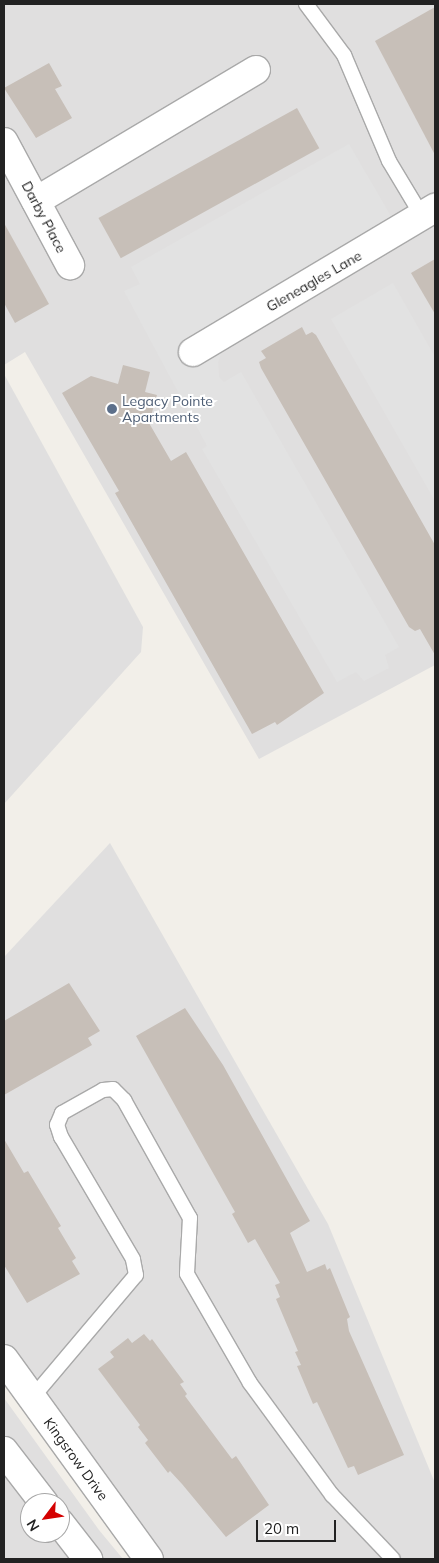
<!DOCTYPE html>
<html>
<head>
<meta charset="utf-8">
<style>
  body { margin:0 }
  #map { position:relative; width:439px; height:1563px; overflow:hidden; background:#f2efe9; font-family:Mulish,sans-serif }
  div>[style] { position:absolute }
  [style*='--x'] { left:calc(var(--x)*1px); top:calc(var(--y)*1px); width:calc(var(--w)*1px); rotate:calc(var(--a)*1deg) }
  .residential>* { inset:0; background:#e0dfdf }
  .parking>* { inset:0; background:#e2e2e2 }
  .building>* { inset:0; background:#c7bfb8; transform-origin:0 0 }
  .roads { filter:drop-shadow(1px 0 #a9a9a9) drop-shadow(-1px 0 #a9a9a9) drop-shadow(0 1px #a9a9a9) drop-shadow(0 -1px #a9a9a9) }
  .lane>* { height:14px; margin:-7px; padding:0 7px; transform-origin:7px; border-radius:7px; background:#fff }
  .street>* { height:28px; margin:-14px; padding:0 14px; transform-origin:14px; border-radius:14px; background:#fff }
  .dots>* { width:14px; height:14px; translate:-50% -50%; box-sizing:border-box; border:2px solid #fff; border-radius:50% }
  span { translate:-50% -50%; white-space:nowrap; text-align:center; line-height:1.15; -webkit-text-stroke:4px #fff; paint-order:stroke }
  .street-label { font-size:14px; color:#222 }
  .service-label { font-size:14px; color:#4e5e75 }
  .left { translate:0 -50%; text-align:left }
  .frame { position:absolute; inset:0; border:5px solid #222; pointer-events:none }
  .north { position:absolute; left:20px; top:1493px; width:50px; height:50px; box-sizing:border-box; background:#fff; border:1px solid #a7a7a7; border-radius:50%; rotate:239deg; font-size:14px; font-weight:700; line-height:20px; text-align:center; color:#222 }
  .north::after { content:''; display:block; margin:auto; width:18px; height:22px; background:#d40000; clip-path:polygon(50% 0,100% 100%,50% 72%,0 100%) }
  .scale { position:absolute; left:256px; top:1520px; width:80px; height:22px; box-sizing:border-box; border:2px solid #222; border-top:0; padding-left:6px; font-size:15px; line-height:18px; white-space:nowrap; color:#222; -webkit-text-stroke:4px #fff; paint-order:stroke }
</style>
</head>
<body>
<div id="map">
  <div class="residential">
    <div style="clip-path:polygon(4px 4px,435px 4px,435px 665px,259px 759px,25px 352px,4px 365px)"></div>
    <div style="clip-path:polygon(4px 374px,143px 627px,141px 652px,4px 804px)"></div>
    <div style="clip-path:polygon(110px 843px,328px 1224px,435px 1483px,435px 1559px,149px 1559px,4px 1359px,4px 957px)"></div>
    <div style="clip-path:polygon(evenodd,4px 1398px,99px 1530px,123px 1559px,4px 1559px,4px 1398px,30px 1503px,60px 1503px,60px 1533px,30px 1533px,30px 1503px)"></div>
  </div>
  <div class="parking">
    <div style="clip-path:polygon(349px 144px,406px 242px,222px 350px,218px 362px,219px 377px,224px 382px,241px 372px,399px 647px,385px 655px,389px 668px,364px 681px,356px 672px,337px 682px,202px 449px,207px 446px,124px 291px,140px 284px,131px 267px)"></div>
    <div style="clip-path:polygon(393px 283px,435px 357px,435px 501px,331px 319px)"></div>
  </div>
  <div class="building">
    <div style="clip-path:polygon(435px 7px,435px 155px,375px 41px)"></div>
    <div style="clip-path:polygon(49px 63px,62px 86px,55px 89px,72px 118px,36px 138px,4px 88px)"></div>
    <div style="left:297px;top:108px;width:46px;height:227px;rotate:61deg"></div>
    <div style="clip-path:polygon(4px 223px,49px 304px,15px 323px,4px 303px)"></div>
    <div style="clip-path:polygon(435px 259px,435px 314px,411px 273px)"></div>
    <div style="clip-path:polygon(302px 327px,306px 335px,312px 332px,316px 335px,435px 545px,435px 655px,420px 629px,415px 631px,409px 627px,261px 368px,259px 362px,266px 358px,261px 351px)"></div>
    <div style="clip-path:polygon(123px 365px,150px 372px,145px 392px,157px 395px,149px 423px,171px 461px,186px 452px,324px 693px,277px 725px,275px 722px,252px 734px,115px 493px,119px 491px,62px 393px,91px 376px,118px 384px)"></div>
    <div style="clip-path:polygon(69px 983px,100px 1031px,88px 1038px,92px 1045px,4px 1095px,4px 1021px)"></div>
    <div style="clip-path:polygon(185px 1008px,223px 1065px,310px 1221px,290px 1233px,307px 1272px,325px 1264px,327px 1270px,330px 1268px,350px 1317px,347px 1319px,349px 1331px,404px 1455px,358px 1475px,354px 1466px,348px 1468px,317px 1402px,313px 1404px,297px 1366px,301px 1365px,295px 1352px,298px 1351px,276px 1299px,280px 1297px,275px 1285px,280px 1283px,255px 1239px,248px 1243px,232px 1214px,235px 1212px,136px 1036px)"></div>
    <div style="clip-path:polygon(4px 1139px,24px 1173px,28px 1171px,61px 1226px,58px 1228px,76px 1258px,72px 1261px,80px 1274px,27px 1303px,4px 1265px)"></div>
    <div style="clip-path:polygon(144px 1334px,150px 1341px,152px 1339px,184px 1382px,180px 1384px,187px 1394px,185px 1396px,232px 1459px,236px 1456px,269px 1505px,226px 1537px,182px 1484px,170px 1471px,168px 1473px,145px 1443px,148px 1440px,138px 1427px,140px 1425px,98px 1369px,114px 1357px,110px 1352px,128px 1338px,132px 1343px)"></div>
  </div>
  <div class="roads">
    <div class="lane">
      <div style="--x:306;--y:4;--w:64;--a:53.3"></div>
      <div style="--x:344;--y:55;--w:115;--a:67"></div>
      <div style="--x:389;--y:161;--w:64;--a:59"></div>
      <div style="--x:32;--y:1398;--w:161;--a:-49.8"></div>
      <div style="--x:136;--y:1275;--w:16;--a:-101"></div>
      <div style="--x:133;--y:1259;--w:142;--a:-120.5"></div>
      <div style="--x:61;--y:1137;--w:13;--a:-108"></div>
      <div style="--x:57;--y:1125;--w:13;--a:-67"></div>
      <div style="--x:62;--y:1113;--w:47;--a:-29.3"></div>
      <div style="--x:103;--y:1090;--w:10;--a:-6"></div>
      <div style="--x:113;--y:1089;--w:16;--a:45"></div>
      <div style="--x:124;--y:1100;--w:135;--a:60.8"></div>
      <div style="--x:190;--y:1218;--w:56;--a:93.1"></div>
      <div style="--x:187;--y:1274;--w:126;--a:60"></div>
      <div style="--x:250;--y:1383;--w:139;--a:53.8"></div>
      <div style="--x:332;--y:1495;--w:88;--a:46.4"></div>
    </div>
    <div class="street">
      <div style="--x:4;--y:142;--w:140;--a:61.8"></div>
      <div style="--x:36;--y:201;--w:256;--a:-30.8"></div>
      <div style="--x:193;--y:352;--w:282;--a:-30.8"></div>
      <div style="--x:4;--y:1359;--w:247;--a:54.1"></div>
      <div style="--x:4;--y:1451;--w:66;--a:52.4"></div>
      <div style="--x:60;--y:1523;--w:46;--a:52.1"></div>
    </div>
  </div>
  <div class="dots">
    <div style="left:112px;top:409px;background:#5c6f8a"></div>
  </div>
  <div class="street-label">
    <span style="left:44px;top:217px;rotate:62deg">Darby Place</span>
    <span style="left:314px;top:281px;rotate:-30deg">Gleneagles Lane</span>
    <span style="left:76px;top:1459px;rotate:54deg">Kingsrow Drive</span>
  </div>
  <div class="service-label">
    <span class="left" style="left:122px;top:409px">Legacy Pointe<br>Apartments</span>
  </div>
  <div class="frame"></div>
  <div class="north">N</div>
  <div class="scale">20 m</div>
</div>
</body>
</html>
